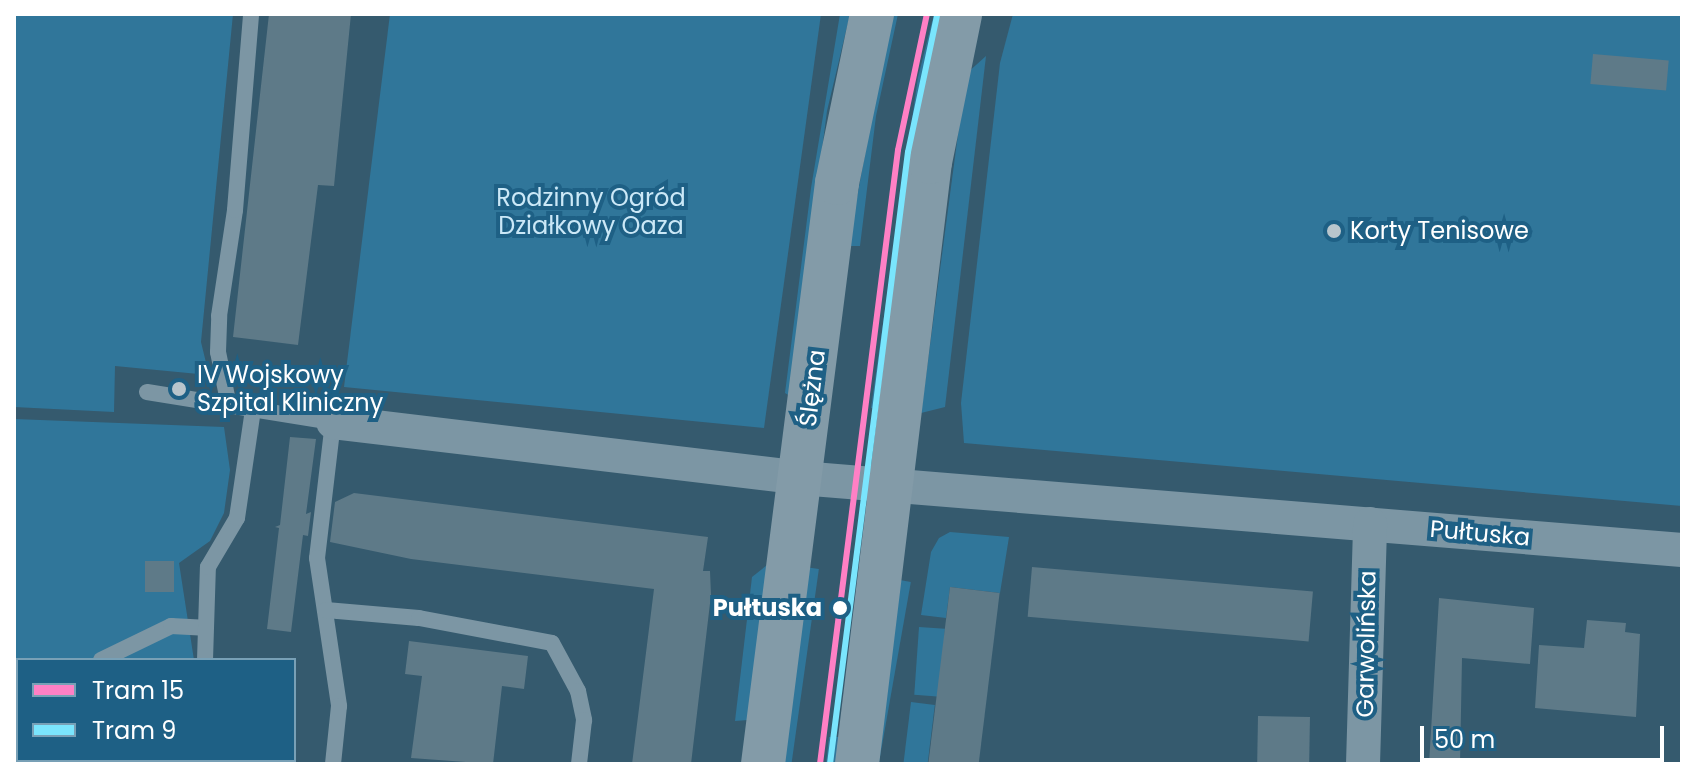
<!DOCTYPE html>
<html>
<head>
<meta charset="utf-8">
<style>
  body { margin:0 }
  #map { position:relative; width:1696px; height:778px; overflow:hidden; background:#355a6e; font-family:Poppins,sans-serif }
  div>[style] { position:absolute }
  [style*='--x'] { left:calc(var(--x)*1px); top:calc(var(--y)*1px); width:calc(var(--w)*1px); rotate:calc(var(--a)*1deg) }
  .green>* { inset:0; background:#30769a; transform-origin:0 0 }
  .building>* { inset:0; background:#5e7a88; transform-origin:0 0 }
  .lane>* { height:16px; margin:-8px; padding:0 8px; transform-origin:8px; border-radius:8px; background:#7c96a4 }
  .street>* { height:34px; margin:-17px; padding:0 17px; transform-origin:17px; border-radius:17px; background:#7c96a4 }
  .secondary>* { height:44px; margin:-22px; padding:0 22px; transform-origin:22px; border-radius:22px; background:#839ba8 }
  .tram-1>* { height:6px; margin:-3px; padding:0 3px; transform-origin:3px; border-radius:3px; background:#ff80c5 }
  .tram-2>* { height:6px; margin:-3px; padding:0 3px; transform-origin:3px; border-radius:3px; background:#7ae5fd }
  .dots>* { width:22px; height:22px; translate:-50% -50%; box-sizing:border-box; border:4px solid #1e6085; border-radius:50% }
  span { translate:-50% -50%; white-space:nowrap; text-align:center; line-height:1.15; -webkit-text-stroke:8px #1e6085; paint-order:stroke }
  .park-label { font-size:24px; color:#cbe8f7 }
  .poi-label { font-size:24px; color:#fff }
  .left { translate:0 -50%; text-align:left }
  .street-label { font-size:24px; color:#fff }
  .stop-label { font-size:24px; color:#fff; font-weight:700 }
  .right { translate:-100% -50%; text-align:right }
  .frame { position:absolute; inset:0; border:16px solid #fff; pointer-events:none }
  .legend { position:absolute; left:16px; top:658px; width:280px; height:104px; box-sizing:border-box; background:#1e6085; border:2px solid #78a0b6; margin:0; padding:10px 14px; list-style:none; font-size:24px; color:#fff }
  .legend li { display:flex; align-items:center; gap:16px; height:40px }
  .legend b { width:40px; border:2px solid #78a0b6 }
  .scale { position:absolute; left:1420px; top:726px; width:244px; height:36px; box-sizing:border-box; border:4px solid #fff; border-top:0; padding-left:10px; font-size:24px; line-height:28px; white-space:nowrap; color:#fff; -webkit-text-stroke:6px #1e6085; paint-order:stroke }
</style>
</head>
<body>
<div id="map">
  <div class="green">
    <div style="clip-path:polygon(14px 14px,233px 14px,201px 342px,209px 375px,115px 366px,114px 412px,14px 407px)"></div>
    <div style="clip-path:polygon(390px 14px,821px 14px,764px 428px,344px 387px)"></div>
    <div style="clip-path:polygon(840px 14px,850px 14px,827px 111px,790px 396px,785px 393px,811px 188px)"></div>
    <div style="clip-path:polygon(891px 14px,898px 14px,876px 116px,860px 246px,848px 246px)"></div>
    <div style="clip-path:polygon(934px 14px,940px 14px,882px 410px,871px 408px,918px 77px)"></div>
    <div style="clip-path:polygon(1013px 14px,1682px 14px,1682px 506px,964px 443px,961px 403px,1000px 63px)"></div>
    <div style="clip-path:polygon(986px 56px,945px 407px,921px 413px,966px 74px)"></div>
    <div style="clip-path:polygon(14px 419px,224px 427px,230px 470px,224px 513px,210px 541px,179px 563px,194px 660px,18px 660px,18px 760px,192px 760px,192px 764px,14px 764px)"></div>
    <div style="clip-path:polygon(950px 532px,1009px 537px,1000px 593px,950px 587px,946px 618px,921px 615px,931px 552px,939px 538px)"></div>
    <div style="clip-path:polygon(767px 565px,748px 720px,735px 721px,752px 577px)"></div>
    <div style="left:805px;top:567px;width:14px;height:198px;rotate:8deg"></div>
    <div style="left:900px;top:580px;width:11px;height:186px;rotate:10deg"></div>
    <div style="left:919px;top:627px;width:26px;height:68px;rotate:4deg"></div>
    <div style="left:911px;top:702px;width:24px;height:63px;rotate:7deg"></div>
    <div style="clip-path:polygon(829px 737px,841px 737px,837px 764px,826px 764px)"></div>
  </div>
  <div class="building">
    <div style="clip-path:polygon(269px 14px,351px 14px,334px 186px,318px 185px,298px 345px,233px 337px)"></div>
    <div style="left:1593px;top:54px;width:76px;height:30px;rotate:5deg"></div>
    <div style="clip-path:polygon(290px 437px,316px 439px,306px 514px,311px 512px,308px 536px,303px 535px,291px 632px,267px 629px,279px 528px,275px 527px,280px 525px)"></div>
    <div style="clip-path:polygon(354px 493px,708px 537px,703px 571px,710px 571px,711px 595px,691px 764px,632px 764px,654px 589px,411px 559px,330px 542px,335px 502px)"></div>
    <div style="left:174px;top:561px;width:31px;height:29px;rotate:90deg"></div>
    <div style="left:1032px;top:567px;width:282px;height:50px;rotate:5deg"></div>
    <div style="left:950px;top:587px;width:50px;height:178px;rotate:7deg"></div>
    <div style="clip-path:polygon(1439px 598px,1534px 608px,1530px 664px,1462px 658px,1460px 764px,1429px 764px)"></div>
    <div style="clip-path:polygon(1587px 620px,1626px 623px,1625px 632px,1640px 634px,1636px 717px,1535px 708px,1539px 645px,1584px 648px)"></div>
    <div style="clip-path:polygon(409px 641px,528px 656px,524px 689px,502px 686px,493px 764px,411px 758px,422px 676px,405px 674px)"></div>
    <div style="left:1258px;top:716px;width:52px;height:48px;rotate:1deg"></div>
  </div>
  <div class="lane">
    <div style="--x:147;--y:392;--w:188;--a:9.2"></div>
    <div style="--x:333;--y:422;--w:137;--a:96.7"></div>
    <div style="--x:317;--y:558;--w:150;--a:81.5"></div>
    <div style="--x:339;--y:706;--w:58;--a:95.9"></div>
    <div style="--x:229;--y:406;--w:55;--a:-101.5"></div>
    <div style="--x:218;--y:352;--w:36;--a:-88"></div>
    <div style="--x:219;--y:316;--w:107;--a:-81.4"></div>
    <div style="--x:235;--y:210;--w:197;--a:-85.3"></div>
    <div style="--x:326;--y:610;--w:93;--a:4.9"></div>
    <div style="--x:419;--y:618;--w:135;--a:10.6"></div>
    <div style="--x:552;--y:643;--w:55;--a:61.6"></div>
    <div style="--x:578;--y:691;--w:30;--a:78"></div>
    <div style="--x:584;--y:720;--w:44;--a:96.5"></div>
    <div style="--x:101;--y:660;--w:78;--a:-25.9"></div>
    <div style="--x:171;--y:626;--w:33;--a:3"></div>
    <div style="--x:205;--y:660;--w:93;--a:-88.2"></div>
    <div style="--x:208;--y:567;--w:57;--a:-59.4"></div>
    <div style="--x:237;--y:518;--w:109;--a:-81.6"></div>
    <div style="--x:14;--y:712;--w:6;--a:-45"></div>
    <div style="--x:207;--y:764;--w:4;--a:-90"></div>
  </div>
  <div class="street">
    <div style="--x:333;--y:422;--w:470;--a:6.8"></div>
    <div style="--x:800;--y:478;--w:885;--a:4.67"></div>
    <div style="--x:1363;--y:764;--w:240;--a:-88.3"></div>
  </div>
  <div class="secondary">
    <div style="--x:763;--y:764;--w:586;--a:-82.74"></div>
    <div style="--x:837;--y:183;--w:173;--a:-78.3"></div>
    <div style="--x:857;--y:764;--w:606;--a:-83.09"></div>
    <div style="--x:930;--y:162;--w:151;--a:-78.5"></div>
  </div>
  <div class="tram-1">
    <div style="--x:820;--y:764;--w:619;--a:-82.76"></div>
    <div style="--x:898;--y:150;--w:139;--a:-78"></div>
  </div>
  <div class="tram-2">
    <div style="--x:830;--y:764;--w:617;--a:-82.74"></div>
    <div style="--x:908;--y:152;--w:139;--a:-78"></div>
  </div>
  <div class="dots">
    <div style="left:1334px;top:231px;background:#b8c5cc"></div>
    <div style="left:179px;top:389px;background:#b8c5cc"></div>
    <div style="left:840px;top:608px;background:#fff"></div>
  </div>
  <div class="park-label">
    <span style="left:591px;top:212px">Rodzinny Ogród<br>Działkowy Oaza</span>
  </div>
  <div class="poi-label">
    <span class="left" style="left:1350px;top:231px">Korty Tenisowe</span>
    <span class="left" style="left:197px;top:389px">IV Wojskowy<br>Szpital Kliniczny</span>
  </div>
  <div class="street-label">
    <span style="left:812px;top:388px;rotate:-83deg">Ślężna</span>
    <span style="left:1480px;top:533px;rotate:5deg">Pułtuska</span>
    <span style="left:1366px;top:644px;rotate:-89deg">Garwolińska</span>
  </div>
  <div class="stop-label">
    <span class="right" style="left:822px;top:608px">Pułtuska</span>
  </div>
  <div class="frame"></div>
  <ul class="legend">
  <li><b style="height:10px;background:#ff80c5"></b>Tram 15</li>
  <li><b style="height:10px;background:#7ae5fd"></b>Tram 9</li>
  </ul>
  <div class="scale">50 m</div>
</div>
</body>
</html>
